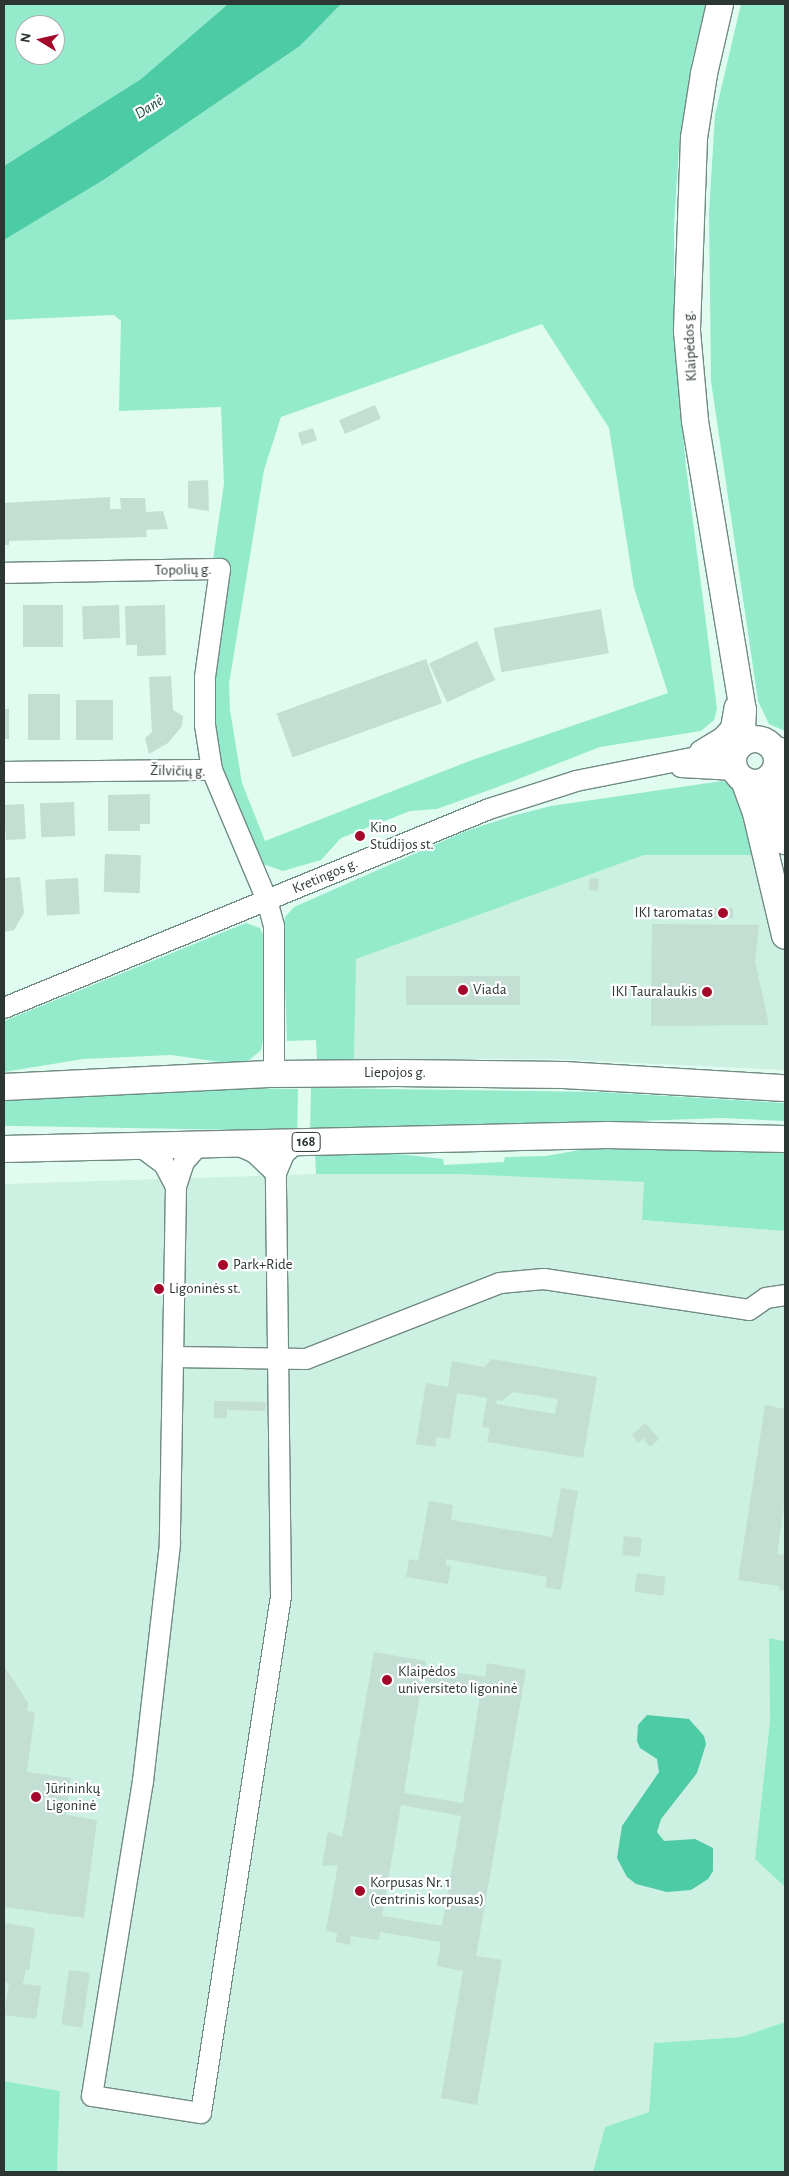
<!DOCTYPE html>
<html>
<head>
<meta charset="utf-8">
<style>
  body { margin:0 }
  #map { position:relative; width:789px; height:2176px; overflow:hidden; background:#e0fcf1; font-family:"Alegreya Sans",sans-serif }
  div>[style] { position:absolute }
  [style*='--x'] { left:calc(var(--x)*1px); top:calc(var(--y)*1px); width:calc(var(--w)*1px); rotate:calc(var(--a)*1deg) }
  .built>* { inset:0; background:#ccf0e2 }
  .green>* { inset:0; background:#93ebcc; transform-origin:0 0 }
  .water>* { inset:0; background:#4ccba4 }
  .building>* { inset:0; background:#c3ded3; transform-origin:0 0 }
  .roads { filter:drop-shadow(1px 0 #718b81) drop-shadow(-1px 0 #718b81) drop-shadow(0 1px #718b81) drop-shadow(0 -1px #718b81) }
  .minor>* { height:20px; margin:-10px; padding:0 10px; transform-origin:10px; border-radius:10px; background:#fff }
  .major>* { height:26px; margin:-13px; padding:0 13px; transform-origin:13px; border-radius:13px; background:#fff }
  .major>.ring { margin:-13px; padding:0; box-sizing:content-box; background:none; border:26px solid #fff; border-radius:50% }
  .dots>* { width:14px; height:14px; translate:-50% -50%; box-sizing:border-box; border:2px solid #fff; border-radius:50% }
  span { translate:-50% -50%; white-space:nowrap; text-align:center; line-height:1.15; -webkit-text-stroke:4.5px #fff; paint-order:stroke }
  .shield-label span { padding:1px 4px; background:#fff; border:1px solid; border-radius:4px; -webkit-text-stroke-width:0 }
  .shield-label { font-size:14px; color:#2c3733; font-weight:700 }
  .street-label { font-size:15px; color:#2c3733 }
  .poi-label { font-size:15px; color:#2c3733 }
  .left { translate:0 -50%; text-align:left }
  .right { translate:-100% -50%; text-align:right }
  .water-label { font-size:16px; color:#1a4e3e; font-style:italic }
  .frame { position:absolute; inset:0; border:5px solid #2c3733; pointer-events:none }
  .north { position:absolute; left:15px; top:15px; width:50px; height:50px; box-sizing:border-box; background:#fff; border:1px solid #abafad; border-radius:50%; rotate:279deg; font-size:14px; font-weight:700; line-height:20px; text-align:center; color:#2c3733 }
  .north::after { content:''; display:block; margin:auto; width:18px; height:22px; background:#a4082b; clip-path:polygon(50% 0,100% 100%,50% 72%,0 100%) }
</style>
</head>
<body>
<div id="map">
  <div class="built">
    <div style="clip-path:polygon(644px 855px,760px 855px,785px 955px,785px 1070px,549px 1059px,354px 1059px,355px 959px)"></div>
    <div style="clip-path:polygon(316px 1174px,456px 1174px,645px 1182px,642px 1220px,785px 1231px,785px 1640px,769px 1639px,770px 1720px,755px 1859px,785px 1887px,785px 2022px,741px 2037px,654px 2043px,649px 2112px,605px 2127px,593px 2172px,57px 2172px,60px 2091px,4px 2081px,4px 1184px)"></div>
  </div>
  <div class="green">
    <div style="clip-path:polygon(evenodd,4px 4px,228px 4px,141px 79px,4px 166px,4px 4px,25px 25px,55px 25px,55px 55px,25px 55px,25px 25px)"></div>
    <div style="clip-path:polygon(evenodd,341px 4px,707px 4px,692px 60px,679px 146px,674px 226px,674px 342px,686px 467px,717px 709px,714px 720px,701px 731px,600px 747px,495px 788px,437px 809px,410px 811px,341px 838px,321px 860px,283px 871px,263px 864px,244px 874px,208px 777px,198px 661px,224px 484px,221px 407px,119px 411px,121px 321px,114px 315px,4px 320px,4px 240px,105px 179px,300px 46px,341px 4px,542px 324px,609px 428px,634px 588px,668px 693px,472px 760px,265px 841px,242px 783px,230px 710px,229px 684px,264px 470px,281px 417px,542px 324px)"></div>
    <div style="clip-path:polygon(741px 4px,785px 4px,785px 731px,769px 724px,758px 701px,711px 381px,709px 213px,715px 115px)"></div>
    <div style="clip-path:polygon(722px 781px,732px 784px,760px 855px,644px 855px,356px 959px,354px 1059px,317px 1060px,316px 1040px,287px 1041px,283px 929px,285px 917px,294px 907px,466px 831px,512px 816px,551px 806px)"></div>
    <div style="clip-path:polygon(246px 923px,260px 928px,263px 935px,264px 1034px,261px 1050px,248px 1061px,235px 1064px,171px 1055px,83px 1059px,4px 1072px,4px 1021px)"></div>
    <div style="clip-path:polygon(311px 1088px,599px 1092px,785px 1103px,785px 1121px,721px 1118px,310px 1133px)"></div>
    <div style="left:298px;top:1089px;width:42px;height:294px;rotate:91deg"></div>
    <div style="clip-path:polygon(591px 1148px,785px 1153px,785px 1231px,642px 1220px,644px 1182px,456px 1174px,316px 1174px,315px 1152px,364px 1150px,443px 1159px,444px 1165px,504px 1162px,505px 1157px,546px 1156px)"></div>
    <div style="clip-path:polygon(769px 1638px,785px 1641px,785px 1887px,755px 1859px,770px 1720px)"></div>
    <div style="clip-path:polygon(785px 2022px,785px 2172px,593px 2172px,605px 2127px,649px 2112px,654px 2043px,741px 2037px)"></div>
    <div style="clip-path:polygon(4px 2081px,60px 2091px,57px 2172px,4px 2172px)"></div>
  </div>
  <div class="water">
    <div style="clip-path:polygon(228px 4px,341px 4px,300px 46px,105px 179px,4px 240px,4px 166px,141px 79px)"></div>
    <div style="clip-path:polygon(647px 1715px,689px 1719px,704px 1736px,706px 1744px,697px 1773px,661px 1819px,657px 1832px,664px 1841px,695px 1839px,713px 1848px,713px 1871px,708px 1879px,691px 1890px,667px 1892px,636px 1884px,627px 1877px,617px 1858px,622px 1826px,659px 1772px,657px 1759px,640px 1748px,637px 1741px,638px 1725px)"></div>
  </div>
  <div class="building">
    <div style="left:375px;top:405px;width:15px;height:39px;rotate:67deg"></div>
    <div style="left:313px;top:428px;width:13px;height:16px;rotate:72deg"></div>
    <div style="clip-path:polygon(208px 480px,209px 511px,188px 508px,188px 481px)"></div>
    <div style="clip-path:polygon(110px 497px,110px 509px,121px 509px,120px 498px,145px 498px,146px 512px,163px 511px,168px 529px,146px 530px,147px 537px,9px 541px,9px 545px,4px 545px,4px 503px)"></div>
    <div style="left:23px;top:605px;width:40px;height:42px"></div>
    <div style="left:119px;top:605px;width:33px;height:37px;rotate:88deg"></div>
    <div style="clip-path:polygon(165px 605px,166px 655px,137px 656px,137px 645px,126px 645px,125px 606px)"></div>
    <div style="left:601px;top:609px;width:45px;height:109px;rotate:80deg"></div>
    <div style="left:477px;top:641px;width:43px;height:53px;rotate:65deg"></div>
    <div style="left:426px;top:659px;width:47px;height:159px;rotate:70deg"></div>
    <div style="clip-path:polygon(171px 676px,173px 710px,183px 716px,182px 726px,168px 743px,149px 754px,145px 738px,152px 732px,149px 677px)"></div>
    <div style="left:28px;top:694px;width:32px;height:46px"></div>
    <div style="left:76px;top:700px;width:37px;height:40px"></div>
    <div style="left:4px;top:709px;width:5px;height:30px"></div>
    <div style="clip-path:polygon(150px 794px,150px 824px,140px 824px,140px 831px,108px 831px,108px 795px)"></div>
    <div style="left:74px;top:802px;width:34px;height:34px;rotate:88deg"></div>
    <div style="left:24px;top:804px;width:35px;height:20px;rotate:87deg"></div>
    <div style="left:105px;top:854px;width:36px;height:38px;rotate:2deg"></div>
    <div style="clip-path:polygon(20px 877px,24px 913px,14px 930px,4px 932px,4px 878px)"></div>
    <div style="left:78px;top:878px;width:36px;height:33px;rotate:87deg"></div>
    <div style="left:590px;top:878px;width:9px;height:12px;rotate:6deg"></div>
    <div style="left:714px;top:908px;width:19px;height:10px"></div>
    <div style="clip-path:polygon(652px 924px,759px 925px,755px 961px,769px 1025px,651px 1026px)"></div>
    <div style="left:406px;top:976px;width:114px;height:29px"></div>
    <div style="clip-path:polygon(evenodd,492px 1359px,597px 1377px,583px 1458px,487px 1442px,490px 1428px,482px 1427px,487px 1398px,457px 1393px,450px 1439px,437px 1437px,435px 1447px,416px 1444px,426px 1383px,448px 1387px,452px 1361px,484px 1367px,492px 1359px,513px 1392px,558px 1399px,555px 1414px,496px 1404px,497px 1400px,502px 1401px,513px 1392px)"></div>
    <div style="clip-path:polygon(214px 1401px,266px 1402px,265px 1411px,227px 1410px,227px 1418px,214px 1418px)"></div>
    <div style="clip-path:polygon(765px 1405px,785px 1409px,785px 1500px,777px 1554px,785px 1555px,785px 1591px,779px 1590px,780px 1586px,738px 1580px)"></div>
    <div style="clip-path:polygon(645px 1423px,659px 1439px,650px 1447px,643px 1438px,638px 1443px,632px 1435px)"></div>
    <div style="clip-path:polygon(561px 1488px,578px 1491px,561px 1590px,545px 1587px,547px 1577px,446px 1559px,446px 1565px,451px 1566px,448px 1584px,406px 1577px,409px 1559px,418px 1561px,429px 1501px,453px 1505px,451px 1520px,552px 1537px)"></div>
    <div style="left:624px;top:1536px;width:18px;height:19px;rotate:6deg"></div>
    <div style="left:637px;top:1573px;width:29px;height:19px;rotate:8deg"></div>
    <div style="clip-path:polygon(evenodd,374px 1652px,426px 1661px,425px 1667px,485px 1677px,487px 1663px,526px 1670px,476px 1956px,502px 1960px,477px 2105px,441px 2098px,463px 1971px,437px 1966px,441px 1942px,380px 1932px,379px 1940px,351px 1936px,350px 1945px,336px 1942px,337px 1933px,326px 1931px,338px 1865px,322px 1866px,328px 1831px,342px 1837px,374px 1652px,422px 1681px,481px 1690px,463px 1803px,404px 1793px,422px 1681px,374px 1652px,401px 1805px,461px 1816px,442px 1926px,382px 1916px,401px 1805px)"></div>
    <div style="clip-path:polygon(4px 1666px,28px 1703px,27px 1711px,35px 1712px,27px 1772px,71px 1778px,66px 1815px,97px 1820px,84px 1918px,4px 1907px)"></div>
    <div style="clip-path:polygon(4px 1923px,35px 1928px,29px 1970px,26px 1969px,23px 1984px,41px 1986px,36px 2019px,4px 2015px,9px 1983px,4px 1982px)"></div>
    <div style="left:69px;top:1970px;width:21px;height:55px;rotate:8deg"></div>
  </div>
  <div class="roads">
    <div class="minor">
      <div style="--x:4;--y:573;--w:216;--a:-1.1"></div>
      <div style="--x:220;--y:569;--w:109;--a:97.9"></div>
      <div style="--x:205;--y:677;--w:48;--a:90"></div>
      <div style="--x:205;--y:725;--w:46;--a:81.2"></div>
      <div style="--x:769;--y:745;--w:16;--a:14"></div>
      <div style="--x:700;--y:751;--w:26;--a:-31"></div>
      <div style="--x:722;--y:738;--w:13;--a:-48"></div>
      <div style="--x:731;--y:728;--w:22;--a:-80"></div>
      <div style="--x:681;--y:767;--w:54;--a:3.2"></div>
      <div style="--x:775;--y:769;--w:10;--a:-6"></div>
      <div style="--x:4;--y:772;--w:208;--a:-0.6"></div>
      <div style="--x:212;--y:770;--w:141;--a:67.1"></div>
      <div style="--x:267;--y:900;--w:27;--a:75"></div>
      <div style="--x:274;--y:926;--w:148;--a:90"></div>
      <div style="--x:4;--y:1008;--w:524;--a:-22.31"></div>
      <div style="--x:489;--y:809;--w:91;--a:-17.8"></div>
      <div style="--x:576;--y:781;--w:164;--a:-11.2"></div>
      <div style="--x:200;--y:1144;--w:24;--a:132"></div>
      <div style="--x:184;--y:1162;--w:26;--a:108"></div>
      <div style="--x:176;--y:1187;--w:357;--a:91"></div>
      <div style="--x:170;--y:1544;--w:239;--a:96.5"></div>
      <div style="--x:143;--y:1781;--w:319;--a:99.2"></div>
      <div style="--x:92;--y:2096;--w:110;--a:8.9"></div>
      <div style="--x:201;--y:2113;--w:523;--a:-81.2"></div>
      <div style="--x:281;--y:1596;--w:423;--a:-90.7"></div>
      <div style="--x:276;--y:1173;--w:21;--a:-67"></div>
      <div style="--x:284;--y:1154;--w:18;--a:-43"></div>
      <div style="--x:235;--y:1144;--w:22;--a:24"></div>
      <div style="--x:255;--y:1153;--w:29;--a:44"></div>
      <div style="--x:138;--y:1145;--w:32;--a:36"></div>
      <div style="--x:164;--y:1164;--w:26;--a:62"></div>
      <div style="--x:174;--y:1357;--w:132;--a:0.9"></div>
      <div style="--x:306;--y:1359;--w:208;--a:-21.4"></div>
      <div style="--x:500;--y:1283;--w:44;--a:-5.2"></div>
      <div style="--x:544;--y:1279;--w:207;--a:8.6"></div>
      <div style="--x:749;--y:1310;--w:21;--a:-35"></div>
      <div style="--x:766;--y:1298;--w:19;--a:-9"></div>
    </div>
    <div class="major">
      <div style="--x:720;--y:4;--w:72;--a:102.9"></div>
      <div style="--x:704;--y:74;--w:65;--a:98.9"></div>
      <div style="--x:694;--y:138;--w:193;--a:92.1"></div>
      <div style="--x:687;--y:331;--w:90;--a:84.9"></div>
      <div style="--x:695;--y:421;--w:293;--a:80.6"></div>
      <div style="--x:743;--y:710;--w:34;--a:93"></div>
      <div class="ring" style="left:733px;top:739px;width:18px;height:18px"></div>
      <div style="--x:770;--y:777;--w:66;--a:76.8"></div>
      <div style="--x:744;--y:780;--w:35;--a:70"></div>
      <div style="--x:756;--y:813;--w:126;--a:76.7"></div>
      <div style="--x:4;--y:1087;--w:270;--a:-2.8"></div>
      <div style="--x:274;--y:1074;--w:123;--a:-0.5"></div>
      <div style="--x:397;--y:1073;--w:167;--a:0.7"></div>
      <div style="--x:564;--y:1075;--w:221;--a:3.4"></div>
      <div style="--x:4;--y:1149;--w:604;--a:-1.33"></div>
      <div style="--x:608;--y:1135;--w:177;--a:1.3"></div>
    </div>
  </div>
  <div class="dots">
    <div style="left:360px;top:836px;background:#a4082b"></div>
    <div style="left:723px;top:913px;background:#a4082b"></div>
    <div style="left:463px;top:990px;background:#a4082b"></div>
    <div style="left:707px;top:992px;background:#a4082b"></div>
    <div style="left:223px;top:1265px;background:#a4082b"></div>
    <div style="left:159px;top:1289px;background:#a4082b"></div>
    <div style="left:387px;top:1680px;background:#a4082b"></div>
    <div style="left:36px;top:1797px;background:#a4082b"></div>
    <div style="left:360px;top:1891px;background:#a4082b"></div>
  </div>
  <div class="shield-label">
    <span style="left:306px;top:1142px">168</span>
  </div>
  <div class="street-label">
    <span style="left:690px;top:346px;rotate:-93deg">Klaipėdos g.</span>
    <span style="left:183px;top:570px;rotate:-1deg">Topolių g.</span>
    <span style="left:178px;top:771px;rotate:1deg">Žilvičių g.</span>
    <span style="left:325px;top:876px;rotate:-23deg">Kretingos g.</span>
    <span style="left:395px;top:1073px">Liepojos g.</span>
  </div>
  <div class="poi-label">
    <span class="left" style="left:370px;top:836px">Kino<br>Studijos st.</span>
    <span class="right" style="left:713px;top:913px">IKI taromatas</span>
    <span class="left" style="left:473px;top:990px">Viada</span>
    <span class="right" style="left:697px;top:992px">IKI Tauralaukis</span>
    <span class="left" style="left:233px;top:1265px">Park+Ride</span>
    <span class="left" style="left:169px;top:1289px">Ligoninės st.</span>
    <span class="left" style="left:398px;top:1680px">Klaipėdos<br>universiteto ligoninė</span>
    <span class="left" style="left:46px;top:1797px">Jūrininkų<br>Ligoninė</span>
    <span class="left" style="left:370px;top:1891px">Korpusas Nr. 1<br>(centrinis korpusas)</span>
  </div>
  <div class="water-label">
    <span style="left:149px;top:107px;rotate:-32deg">Danė</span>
  </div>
  <div class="frame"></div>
  <div class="north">N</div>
</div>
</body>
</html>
